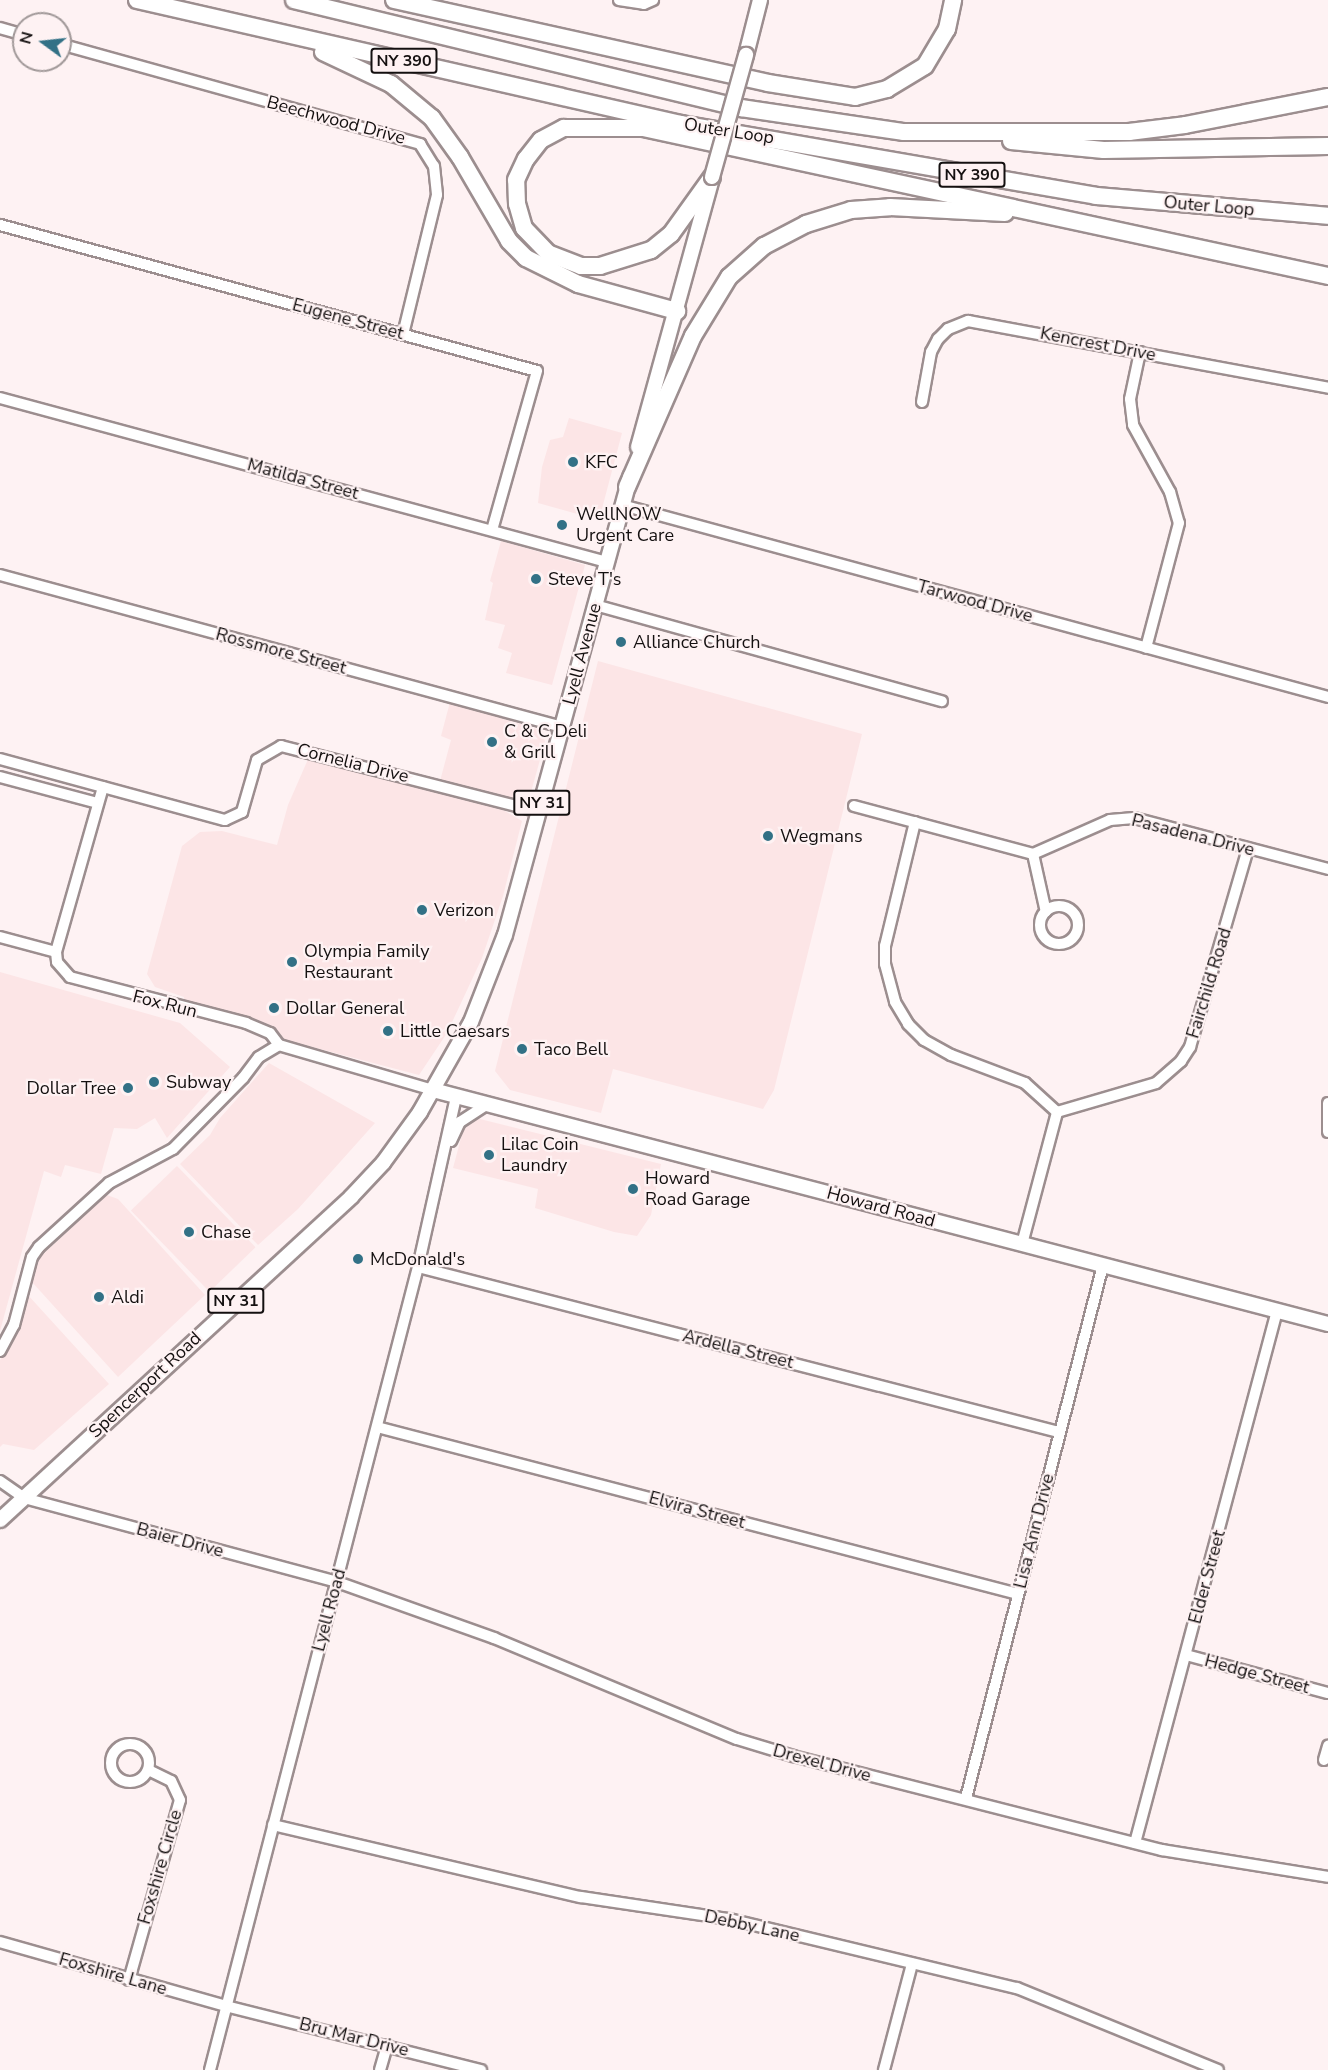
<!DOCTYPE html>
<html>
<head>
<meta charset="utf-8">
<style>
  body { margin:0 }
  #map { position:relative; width:1328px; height:2070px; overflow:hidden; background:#fef2f3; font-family:"Nunito Sans",sans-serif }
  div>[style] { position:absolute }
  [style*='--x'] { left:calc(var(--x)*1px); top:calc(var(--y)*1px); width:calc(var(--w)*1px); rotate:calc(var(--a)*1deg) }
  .built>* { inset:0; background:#fce5e6; transform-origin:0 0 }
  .roads { filter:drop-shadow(2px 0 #9c8e8f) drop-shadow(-2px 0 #9c8e8f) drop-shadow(0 2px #9c8e8f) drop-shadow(0 -2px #9c8e8f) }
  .minor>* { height:10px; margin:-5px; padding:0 5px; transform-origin:5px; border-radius:5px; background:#fff }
  .minor>.ring { margin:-5px; padding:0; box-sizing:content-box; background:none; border:10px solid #fff; border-radius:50% }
  .major>* { height:14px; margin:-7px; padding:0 7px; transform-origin:7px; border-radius:7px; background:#fff }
  .highway>* { height:16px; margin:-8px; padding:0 8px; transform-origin:8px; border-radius:8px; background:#fff }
  .bridges { filter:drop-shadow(2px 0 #9c8e8f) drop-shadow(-2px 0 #9c8e8f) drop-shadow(0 2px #9c8e8f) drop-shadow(0 -2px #9c8e8f) }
  .major-bridge>* { height:14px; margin:-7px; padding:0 7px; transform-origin:7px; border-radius:7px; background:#fff }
  .dots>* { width:16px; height:16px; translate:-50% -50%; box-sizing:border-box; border:3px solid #fef2f3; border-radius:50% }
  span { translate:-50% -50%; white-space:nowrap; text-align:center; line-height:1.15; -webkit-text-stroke:4.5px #fef2f3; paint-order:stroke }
  .shield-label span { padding:2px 4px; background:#fef2f3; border:2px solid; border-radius:4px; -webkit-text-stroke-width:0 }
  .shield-label { font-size:16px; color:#141010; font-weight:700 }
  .street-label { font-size:18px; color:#141010 }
  .poi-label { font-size:18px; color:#141010 }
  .left { translate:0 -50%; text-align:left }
  .right { translate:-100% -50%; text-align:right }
  .north { position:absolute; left:12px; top:12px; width:60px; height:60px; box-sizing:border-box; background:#fef2f3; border:2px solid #a09898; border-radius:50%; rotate:285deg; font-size:16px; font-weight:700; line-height:24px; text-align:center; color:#141010 }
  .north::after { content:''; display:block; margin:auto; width:21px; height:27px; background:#327186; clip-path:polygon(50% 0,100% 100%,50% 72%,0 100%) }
</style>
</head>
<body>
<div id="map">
  <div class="built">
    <div style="clip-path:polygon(569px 418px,622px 433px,599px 520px,538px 503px,542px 467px,550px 440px,563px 437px)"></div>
    <div style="clip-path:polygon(501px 541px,585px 565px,552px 685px,506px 673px,512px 653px,498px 648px,505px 625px,485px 620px,493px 583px,490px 581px)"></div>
    <div style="clip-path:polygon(598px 661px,862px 734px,774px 1090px,763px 1109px,613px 1069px,601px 1113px,510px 1090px,495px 1071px)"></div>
    <div style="clip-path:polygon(450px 702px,543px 731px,545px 742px,529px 799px,522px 802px,440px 781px,451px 740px,441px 736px)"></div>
    <div style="clip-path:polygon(309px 757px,500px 808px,522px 821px,503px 896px,482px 958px,447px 1033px,419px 1075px,182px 1013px,184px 997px,155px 987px,147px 974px,182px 846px,200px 832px,222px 831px,277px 845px,288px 805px)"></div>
    <div style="clip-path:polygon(0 972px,180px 1023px,230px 1067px,167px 1138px,155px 1118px,137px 1129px,114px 1128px,101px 1174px,65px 1165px,61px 1177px,44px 1171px,0 1331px)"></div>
    <div style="clip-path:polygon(269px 1063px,375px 1123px,298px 1209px,258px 1245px,180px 1164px,210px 1135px,220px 1118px)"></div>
    <div style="clip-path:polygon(476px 1118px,661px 1164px,651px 1215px,637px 1236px,614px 1232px,535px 1208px,538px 1189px,453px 1168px,464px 1127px)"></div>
    <div style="left:177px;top:1166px;width:113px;height:64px;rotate:46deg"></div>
    <div style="clip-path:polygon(107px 1195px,118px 1199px,205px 1295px,118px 1377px,32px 1282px,39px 1258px)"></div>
    <div style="clip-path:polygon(27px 1294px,109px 1384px,34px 1450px,3px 1444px,0 1447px,0 1360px,19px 1329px)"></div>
  </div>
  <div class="roads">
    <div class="minor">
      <div style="--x:619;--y:0;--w:25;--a:9"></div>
      <div style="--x:644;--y:4;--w:10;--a:-24"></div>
      <div style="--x:0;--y:28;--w:25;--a:16"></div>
      <div style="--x:60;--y:44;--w:374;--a:15.5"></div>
      <div style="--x:420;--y:144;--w:26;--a:58"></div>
      <div style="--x:434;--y:166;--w:29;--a:84"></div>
      <div style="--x:437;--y:195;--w:143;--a:103.7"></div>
      <div style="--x:0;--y:225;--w:556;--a:15.21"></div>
      <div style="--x:537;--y:371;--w:165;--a:105.8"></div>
      <div style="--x:1140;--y:352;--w:48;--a:102"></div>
      <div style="--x:1130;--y:399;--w:26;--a:83"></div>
      <div style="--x:1133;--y:425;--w:77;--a:61.1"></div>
      <div style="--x:1170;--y:492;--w:32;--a:74"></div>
      <div style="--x:1179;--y:523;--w:129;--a:104.8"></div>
      <div style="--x:0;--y:398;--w:629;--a:15.12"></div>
      <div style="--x:922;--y:402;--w:51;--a:-79.8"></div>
      <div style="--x:931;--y:352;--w:15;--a:-62"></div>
      <div style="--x:938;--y:339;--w:14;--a:-45"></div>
      <div style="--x:948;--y:329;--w:22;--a:-22"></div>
      <div style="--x:968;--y:321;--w:366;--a:10.5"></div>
      <div style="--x:622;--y:505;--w:732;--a:15.21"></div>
      <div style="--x:0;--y:575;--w:582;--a:15.13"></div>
      <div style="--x:595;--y:605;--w:360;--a:15.5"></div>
      <div style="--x:0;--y:759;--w:233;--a:15.2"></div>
      <div style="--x:225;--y:820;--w:19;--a:-25"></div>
      <div style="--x:242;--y:812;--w:54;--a:-73.9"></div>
      <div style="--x:257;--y:760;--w:28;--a:-30"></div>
      <div style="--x:281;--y:746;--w:266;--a:14.3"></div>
      <div style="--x:0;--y:777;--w:101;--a:14.9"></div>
      <div style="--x:103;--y:787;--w:172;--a:105.9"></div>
      <div style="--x:56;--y:952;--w:10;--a:84"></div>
      <div style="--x:57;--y:962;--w:20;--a:49"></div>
      <div style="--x:70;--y:977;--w:182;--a:14.6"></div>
      <div style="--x:246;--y:1023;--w:26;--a:23"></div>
      <div style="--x:270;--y:1033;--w:15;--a:53"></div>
      <div style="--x:279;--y:1045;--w:160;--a:16.3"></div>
      <div style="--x:854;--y:806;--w:185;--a:15"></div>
      <div style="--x:1033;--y:854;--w:84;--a:-23.8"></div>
      <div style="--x:1110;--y:820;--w:24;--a:-5"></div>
      <div style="--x:1134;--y:818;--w:201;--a:14.7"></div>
      <div style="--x:915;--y:822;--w:128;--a:103.6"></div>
      <div style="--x:885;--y:946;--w:18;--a:90"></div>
      <div style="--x:885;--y:964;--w:39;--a:75"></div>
      <div style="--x:895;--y:1002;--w:26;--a:59"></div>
      <div style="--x:908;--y:1024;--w:23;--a:45"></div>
      <div style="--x:924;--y:1040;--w:31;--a:29"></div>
      <div style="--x:951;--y:1055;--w:79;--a:20.7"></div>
      <div style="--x:1025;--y:1083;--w:43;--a:42.2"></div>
      <div style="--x:1033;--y:854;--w:59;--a:77.4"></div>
      <div class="ring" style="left:1040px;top:906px;width:28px;height:28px"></div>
      <div style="--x:0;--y:937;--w:58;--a:15"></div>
      <div style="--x:1328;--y:1103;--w:29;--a:90"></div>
      <div style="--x:451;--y:1141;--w:21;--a:-65"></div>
      <div style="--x:460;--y:1122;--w:31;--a:-33"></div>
      <div style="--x:1022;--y:1244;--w:137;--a:-75.1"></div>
      <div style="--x:1057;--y:1112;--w:103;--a:-16.3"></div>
      <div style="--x:1156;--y:1083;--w:33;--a:-41"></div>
      <div style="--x:1181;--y:1061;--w:17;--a:-57"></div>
      <div style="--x:1190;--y:1047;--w:206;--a:-73.7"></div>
      <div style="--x:418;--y:1267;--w:662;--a:14.44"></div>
      <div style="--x:0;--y:1351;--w:30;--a:-62"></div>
      <div style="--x:14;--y:1325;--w:70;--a:-75.2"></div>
      <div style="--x:32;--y:1257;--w:12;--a:-55"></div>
      <div style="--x:39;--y:1247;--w:95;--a:-42.4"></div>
      <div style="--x:109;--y:1183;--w:72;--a:-28"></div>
      <div style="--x:173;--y:1149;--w:100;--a:-45.4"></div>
      <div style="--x:243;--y:1078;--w:26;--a:-53"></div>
      <div style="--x:259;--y:1057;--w:23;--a:-31"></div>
      <div style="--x:377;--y:1427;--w:662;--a:14.6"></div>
      <div style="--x:0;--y:1481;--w:29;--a:35"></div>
      <div style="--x:24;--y:1498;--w:324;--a:15"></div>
      <div style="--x:337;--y:1582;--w:167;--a:19.6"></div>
      <div style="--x:494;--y:1638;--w:263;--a:22.6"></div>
      <div style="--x:737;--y:1739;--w:59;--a:16.9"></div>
      <div style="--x:793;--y:1756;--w:381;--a:14.3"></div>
      <div style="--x:1162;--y:1850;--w:168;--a:9.2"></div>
      <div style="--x:1186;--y:1655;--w:147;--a:15"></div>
      <div class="ring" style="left:111px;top:1744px;width:28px;height:28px"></div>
      <div style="--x:1324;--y:1760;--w:15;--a:-74"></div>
      <div style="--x:966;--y:1798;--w:550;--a:-75.58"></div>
      <div style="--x:273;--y:1825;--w:316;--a:13.2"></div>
      <div style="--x:581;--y:1897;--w:150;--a:8.5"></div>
      <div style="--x:729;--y:1919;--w:296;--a:13.5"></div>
      <div style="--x:1017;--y:1988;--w:217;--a:22.2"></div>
      <div style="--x:1135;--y:1843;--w:551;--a:-75.06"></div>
      <div style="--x:0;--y:1942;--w:235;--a:15.8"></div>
      <div style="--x:226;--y:2006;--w:263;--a:14.1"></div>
      <div style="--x:129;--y:1980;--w:187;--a:-74.2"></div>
      <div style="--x:180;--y:1800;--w:21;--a:-115"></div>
      <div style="--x:171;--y:1781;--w:25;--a:-154"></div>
      <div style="--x:210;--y:2070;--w:830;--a:-75.48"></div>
      <div style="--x:418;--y:1267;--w:174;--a:-77.4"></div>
      <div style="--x:380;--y:2070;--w:26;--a:-74"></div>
      <div style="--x:884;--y:2070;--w:110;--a:-75.2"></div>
    </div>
    <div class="major">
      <div style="--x:746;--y:55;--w:57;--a:-75.7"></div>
      <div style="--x:638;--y:447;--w:275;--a:-74.6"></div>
      <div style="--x:433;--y:1090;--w:925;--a:14.65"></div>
      <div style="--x:0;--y:1520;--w:477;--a:-42.6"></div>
      <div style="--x:351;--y:1197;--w:47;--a:-46.7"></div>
      <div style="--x:383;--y:1163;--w:63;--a:-54"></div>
      <div style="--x:420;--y:1112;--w:103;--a:-60.5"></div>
      <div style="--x:471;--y:1022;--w:93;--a:-68.7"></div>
      <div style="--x:505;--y:935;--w:475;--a:-74.7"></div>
    </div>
    <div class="highway">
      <div style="--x:137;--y:0;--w:558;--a:12.84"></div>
      <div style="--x:681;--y:124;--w:421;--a:9.8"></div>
      <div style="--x:1096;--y:196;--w:233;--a:4.9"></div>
      <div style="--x:294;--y:0;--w:460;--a:13.6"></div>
      <div style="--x:741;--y:108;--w:165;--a:8.4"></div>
      <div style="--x:904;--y:132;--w:225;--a:0"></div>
      <div style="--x:1129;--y:132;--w:56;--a:-7.1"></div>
      <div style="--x:1185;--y:125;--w:146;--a:-11.1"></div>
      <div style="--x:394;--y:0;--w:383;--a:12.5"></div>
      <div style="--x:768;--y:83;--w:88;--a:9.1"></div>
      <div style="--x:855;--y:97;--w:33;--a:-14"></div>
      <div style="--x:887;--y:89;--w:44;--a:-31.2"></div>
      <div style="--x:925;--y:66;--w:43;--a:-59.3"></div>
      <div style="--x:947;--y:29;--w:30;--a:-78"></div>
      <div style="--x:323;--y:52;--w:75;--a:25.2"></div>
      <div style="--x:391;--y:84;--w:53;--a:39.7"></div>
      <div style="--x:432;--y:118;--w:48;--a:54.3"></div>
      <div style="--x:460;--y:157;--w:97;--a:59.7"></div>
      <div style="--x:509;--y:241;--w:24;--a:45"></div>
      <div style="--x:526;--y:258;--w:58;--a:26.6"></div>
      <div style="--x:578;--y:284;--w:103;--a:15.3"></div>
      <div style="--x:1011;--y:141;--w:93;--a:5.5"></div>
      <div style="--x:1104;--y:150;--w:224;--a:-1"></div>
      <div style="--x:712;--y:177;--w:70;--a:125.7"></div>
      <div style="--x:671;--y:234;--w:26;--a:141"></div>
      <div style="--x:651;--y:250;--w:53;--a:162.6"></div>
      <div style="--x:600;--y:266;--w:19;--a:180"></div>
      <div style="--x:581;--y:266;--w:34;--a:-159"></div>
      <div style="--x:549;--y:254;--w:36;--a:-134"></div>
      <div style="--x:524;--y:228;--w:25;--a:-106"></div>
      <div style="--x:517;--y:204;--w:24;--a:-92"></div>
      <div style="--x:516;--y:180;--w:23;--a:-65"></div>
      <div style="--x:526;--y:159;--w:24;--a:-52"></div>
      <div style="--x:541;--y:140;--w:26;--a:-28"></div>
      <div style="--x:564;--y:128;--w:79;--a:0"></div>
      <div style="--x:643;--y:128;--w:701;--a:12.19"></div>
      <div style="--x:627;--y:487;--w:165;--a:-66.4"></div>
      <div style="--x:693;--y:336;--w:69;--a:-58.6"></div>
      <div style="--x:729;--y:277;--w:47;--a:-41.5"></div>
      <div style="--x:764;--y:246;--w:47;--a:-27.6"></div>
      <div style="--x:806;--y:224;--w:47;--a:-17.3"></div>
      <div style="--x:851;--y:210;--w:39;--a:-4"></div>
      <div style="--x:890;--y:207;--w:115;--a:3"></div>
    </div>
  </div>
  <div class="bridges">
    <div class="major-bridge">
      <div style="--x:712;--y:177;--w:127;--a:-74.4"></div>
    </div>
  </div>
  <div class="dots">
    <div style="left:573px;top:462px;background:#327186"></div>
    <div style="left:562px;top:525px;background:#327186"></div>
    <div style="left:536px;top:579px;background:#327186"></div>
    <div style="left:621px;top:642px;background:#327186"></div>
    <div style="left:492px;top:742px;background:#327186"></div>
    <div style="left:768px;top:836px;background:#327186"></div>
    <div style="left:422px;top:910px;background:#327186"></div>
    <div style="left:292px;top:962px;background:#327186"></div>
    <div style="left:274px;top:1008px;background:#327186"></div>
    <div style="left:388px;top:1031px;background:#327186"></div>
    <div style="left:522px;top:1049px;background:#327186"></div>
    <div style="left:154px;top:1082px;background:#327186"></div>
    <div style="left:128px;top:1088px;background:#327186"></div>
    <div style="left:489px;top:1155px;background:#327186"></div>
    <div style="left:633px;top:1189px;background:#327186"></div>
    <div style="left:189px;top:1232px;background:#327186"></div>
    <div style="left:358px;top:1259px;background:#327186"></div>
    <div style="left:99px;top:1297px;background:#327186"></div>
  </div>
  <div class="shield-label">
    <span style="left:404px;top:61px">NY 390</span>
    <span style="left:972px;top:175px">NY 390</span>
    <span style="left:542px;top:803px">NY 31</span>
    <span style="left:236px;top:1301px">NY 31</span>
  </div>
  <div class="street-label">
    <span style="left:336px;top:120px;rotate:15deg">Beechwood Drive</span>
    <span style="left:729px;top:131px;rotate:9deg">Outer Loop</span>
    <span style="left:1209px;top:206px;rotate:5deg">Outer Loop</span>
    <span style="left:348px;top:319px;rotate:15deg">Eugene Street</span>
    <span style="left:1098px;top:344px;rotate:11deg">Kencrest Drive</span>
    <span style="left:303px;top:479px;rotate:15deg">Matilda Street</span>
    <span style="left:975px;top:601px;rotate:15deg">Tarwood Drive</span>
    <span style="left:281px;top:651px;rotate:15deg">Rossmore Street</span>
    <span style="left:582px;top:654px;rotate:-75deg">Lyell Avenue</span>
    <span style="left:353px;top:763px;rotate:14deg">Cornelia Drive</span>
    <span style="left:1193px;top:835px;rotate:14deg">Pasadena Drive</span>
    <span style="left:1209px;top:983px;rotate:-73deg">Fairchild Road</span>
    <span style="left:165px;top:1004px;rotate:14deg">Fox Run</span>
    <span style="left:881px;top:1207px;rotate:15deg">Howard Road</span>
    <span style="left:738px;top:1349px;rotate:14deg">Ardella Street</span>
    <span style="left:145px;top:1385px;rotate:-43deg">Spencerport Road</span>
    <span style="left:697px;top:1510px;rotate:15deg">Elvira Street</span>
    <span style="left:1034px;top:1531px;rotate:-76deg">Lisa Ann Drive</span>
    <span style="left:180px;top:1540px;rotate:15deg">Baier Drive</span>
    <span style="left:1207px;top:1577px;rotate:-75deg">Elder Street</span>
    <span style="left:329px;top:1610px;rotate:-75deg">Lyell Road</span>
    <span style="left:1257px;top:1674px;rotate:15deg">Hedge Street</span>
    <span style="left:822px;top:1763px;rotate:15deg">Drexel Drive</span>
    <span style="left:160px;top:1867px;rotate:-74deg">Foxshire Circle</span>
    <span style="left:752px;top:1926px;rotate:12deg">Debby Lane</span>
    <span style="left:113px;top:1974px;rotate:16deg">Foxshire Lane</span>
    <span style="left:354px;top:2037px;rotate:14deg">Bru Mar Drive</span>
  </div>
  <div class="poi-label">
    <span class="left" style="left:585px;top:462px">KFC</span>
    <span class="left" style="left:576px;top:525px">WellNOW<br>Urgent Care</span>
    <span class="left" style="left:548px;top:579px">Steve T's</span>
    <span class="left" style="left:633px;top:642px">Alliance Church</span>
    <span class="left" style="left:504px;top:742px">C &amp; C Deli<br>&amp; Grill</span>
    <span class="left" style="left:780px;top:836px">Wegmans</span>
    <span class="left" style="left:434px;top:910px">Verizon</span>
    <span class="left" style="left:304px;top:962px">Olympia Family<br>Restaurant</span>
    <span class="left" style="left:286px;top:1008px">Dollar General</span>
    <span class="left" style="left:400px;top:1031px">Little Caesars</span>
    <span class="left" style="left:534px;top:1049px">Taco Bell</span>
    <span class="left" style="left:166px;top:1082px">Subway</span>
    <span class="right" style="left:116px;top:1088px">Dollar Tree</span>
    <span class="left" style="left:501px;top:1155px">Lilac Coin<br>Laundry</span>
    <span class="left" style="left:645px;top:1189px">Howard<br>Road Garage</span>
    <span class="left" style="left:201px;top:1232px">Chase</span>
    <span class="left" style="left:370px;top:1259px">McDonald's</span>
    <span class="left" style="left:111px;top:1297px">Aldi</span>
  </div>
  <div class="north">N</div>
</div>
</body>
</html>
